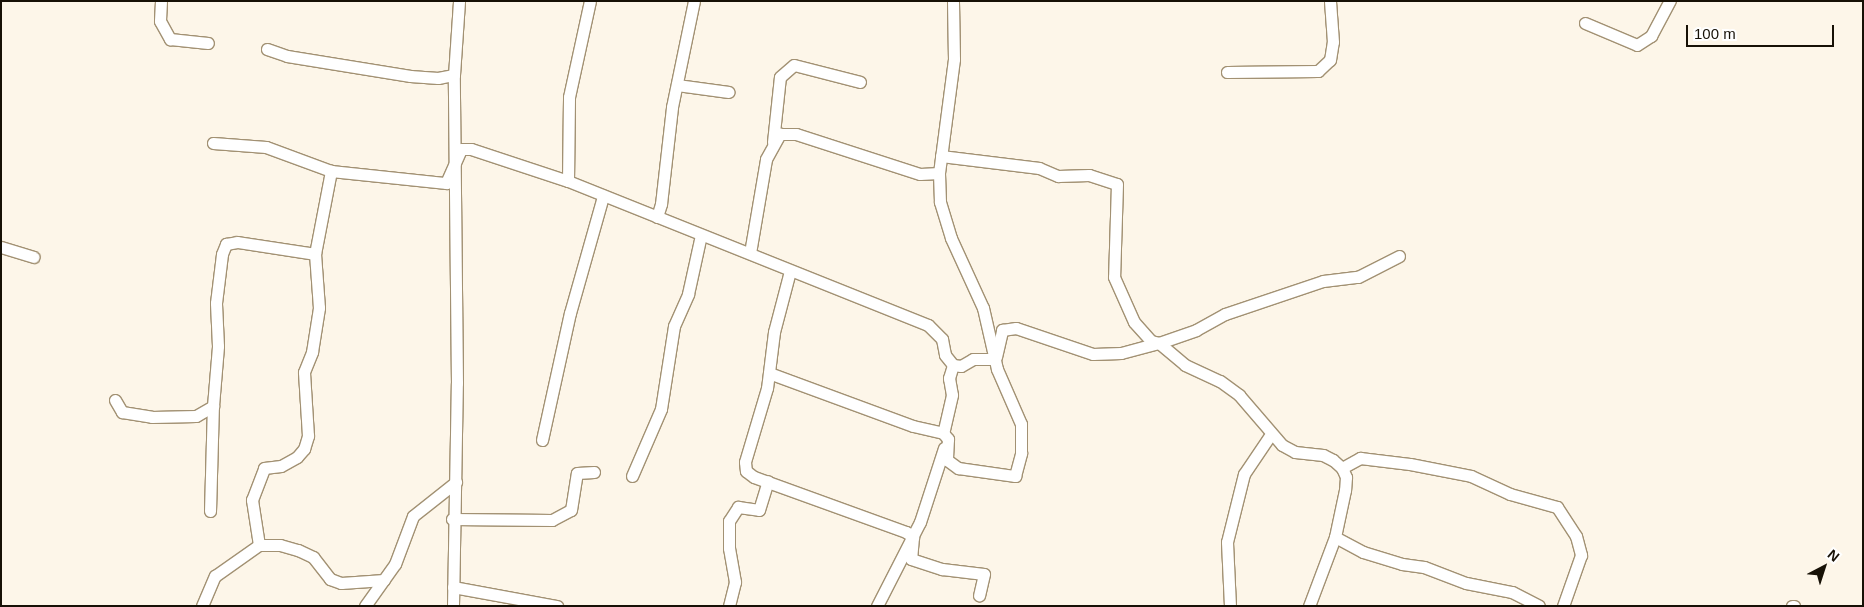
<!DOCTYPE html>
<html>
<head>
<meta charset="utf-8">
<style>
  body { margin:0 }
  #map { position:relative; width:1864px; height:607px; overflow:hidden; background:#fdf6e9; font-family:Helvetica,sans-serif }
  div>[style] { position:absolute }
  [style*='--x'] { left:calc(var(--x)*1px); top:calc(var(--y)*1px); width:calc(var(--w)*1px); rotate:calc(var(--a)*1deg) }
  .roads { filter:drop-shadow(1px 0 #a29173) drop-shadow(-1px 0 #a29173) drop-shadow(0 1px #a29173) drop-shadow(0 -1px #a29173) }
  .street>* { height:11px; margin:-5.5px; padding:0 5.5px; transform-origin:5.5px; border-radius:5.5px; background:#fff }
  span { translate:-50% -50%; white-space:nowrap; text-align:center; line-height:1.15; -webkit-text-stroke:4.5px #fff; paint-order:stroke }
  .frame { position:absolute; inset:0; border:2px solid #171106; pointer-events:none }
  .north { position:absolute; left:1799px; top:542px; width:50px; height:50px; -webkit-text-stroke:4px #fff; paint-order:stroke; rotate:40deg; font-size:14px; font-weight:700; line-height:20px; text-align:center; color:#171106 }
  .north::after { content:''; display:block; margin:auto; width:18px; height:22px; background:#171106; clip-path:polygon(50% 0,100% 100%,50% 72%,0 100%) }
  .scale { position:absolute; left:1686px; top:25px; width:148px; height:22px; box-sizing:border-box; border:2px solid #171106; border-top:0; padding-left:6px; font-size:15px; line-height:18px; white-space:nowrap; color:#171106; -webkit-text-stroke:4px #fff; paint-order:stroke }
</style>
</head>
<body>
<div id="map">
  <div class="roads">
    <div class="street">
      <div style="--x:161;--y:1;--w:20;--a:93"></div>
      <div style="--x:160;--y:21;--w:21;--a:61"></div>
      <div style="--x:170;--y:39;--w:38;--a:6"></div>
      <div style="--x:1585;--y:23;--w:56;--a:22.9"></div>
      <div style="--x:1637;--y:45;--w:17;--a:-33"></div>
      <div style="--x:1651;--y:36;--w:40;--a:-62"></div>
      <div style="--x:267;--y:49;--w:21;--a:19"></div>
      <div style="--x:287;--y:56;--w:125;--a:9.2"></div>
      <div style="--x:410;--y:76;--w:28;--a:4"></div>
      <div style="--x:438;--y:78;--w:16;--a:-11"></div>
      <div style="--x:1227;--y:72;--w:91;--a:-0.6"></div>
      <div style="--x:1318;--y:71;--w:16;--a:-43"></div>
      <div style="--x:1330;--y:60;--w:18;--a:-81"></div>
      <div style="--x:1333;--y:42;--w:41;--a:-94.2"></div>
      <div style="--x:677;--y:85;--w:52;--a:7.7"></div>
      <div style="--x:773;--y:142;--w:65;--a:-83.9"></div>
      <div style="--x:780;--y:77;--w:18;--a:-41"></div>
      <div style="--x:794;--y:65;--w:68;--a:14.4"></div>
      <div style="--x:213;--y:143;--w:53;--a:4.3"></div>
      <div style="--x:266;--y:147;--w:69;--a:20.3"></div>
      <div style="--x:331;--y:171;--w:116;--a:6"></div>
      <div style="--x:446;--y:183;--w:37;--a:-66"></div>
      <div style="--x:461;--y:149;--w:10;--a:0"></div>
      <div style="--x:471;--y:149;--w:102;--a:18.3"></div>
      <div style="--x:568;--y:181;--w:388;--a:21.8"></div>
      <div style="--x:928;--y:325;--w:20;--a:45"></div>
      <div style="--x:942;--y:339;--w:16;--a:79"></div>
      <div style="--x:945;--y:355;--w:13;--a:51"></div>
      <div style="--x:953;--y:365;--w:8;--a:7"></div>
      <div style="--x:961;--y:366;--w:14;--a:-30"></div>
      <div style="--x:973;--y:359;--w:22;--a:0"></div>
      <div style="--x:941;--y:156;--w:99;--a:7"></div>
      <div style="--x:1039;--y:168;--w:21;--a:23"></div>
      <div style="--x:1058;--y:176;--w:31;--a:-2"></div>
      <div style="--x:1089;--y:175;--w:29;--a:18"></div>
      <div style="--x:1117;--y:184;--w:93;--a:91.8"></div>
      <div style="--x:1114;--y:277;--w:49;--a:66"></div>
      <div style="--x:1134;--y:322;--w:25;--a:48"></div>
      <div style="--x:1151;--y:341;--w:8;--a:14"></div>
      <div style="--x:1159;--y:343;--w:39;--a:-19"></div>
      <div style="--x:1196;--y:330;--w:33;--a:-29"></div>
      <div style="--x:1225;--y:314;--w:103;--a:-18.6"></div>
      <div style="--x:1323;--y:281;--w:35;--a:-7"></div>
      <div style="--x:1358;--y:277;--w:46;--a:-27.1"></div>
      <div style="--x:568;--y:181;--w:84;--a:-89.3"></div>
      <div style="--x:569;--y:97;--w:98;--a:-77.7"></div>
      <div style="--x:657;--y:217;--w:14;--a:-73"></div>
      <div style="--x:661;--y:204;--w:98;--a:-83.5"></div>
      <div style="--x:672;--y:107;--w:108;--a:-78.3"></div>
      <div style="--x:1;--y:247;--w:34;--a:17"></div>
      <div style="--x:750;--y:253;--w:95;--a:-80.3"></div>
      <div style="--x:766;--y:159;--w:29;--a:-61"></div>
      <div style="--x:780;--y:134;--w:16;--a:0"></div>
      <div style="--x:796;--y:134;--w:130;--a:17.9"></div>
      <div style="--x:920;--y:174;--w:19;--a:-3"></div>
      <div style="--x:790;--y:271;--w:63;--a:104.7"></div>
      <div style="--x:774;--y:332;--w:56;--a:97.1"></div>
      <div style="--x:767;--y:388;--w:77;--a:106.6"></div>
      <div style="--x:745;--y:462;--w:9;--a:84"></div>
      <div style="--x:746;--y:471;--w:10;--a:37"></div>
      <div style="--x:754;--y:477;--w:162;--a:19.9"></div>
      <div style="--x:906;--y:532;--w:9;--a:36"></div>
      <div style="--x:913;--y:537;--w:22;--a:95"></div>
      <div style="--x:911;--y:559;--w:33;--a:18"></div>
      <div style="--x:942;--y:569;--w:42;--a:6.8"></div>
      <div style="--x:984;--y:574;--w:22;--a:103"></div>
      <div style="--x:996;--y:357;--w:28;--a:-77"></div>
      <div style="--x:1002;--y:330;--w:14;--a:-8"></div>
      <div style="--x:1016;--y:328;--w:81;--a:18.7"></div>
      <div style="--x:1093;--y:354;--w:28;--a:-2"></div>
      <div style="--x:1121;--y:353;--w:39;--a:-15"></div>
      <div style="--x:1159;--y:343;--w:34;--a:40"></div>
      <div style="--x:1185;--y:365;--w:38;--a:25"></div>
      <div style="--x:1220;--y:381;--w:24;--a:36"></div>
      <div style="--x:1239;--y:395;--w:66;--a:49.3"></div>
      <div style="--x:1282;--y:445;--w:15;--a:28"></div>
      <div style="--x:1295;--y:452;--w:28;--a:6"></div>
      <div style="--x:1323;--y:455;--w:11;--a:27"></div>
      <div style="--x:1333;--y:460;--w:12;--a:42"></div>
      <div style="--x:1342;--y:468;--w:10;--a:66"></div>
      <div style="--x:1346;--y:477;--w:13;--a:94"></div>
      <div style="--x:1345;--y:490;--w:48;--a:102"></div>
      <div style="--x:1335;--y:537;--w:74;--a:110.6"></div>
      <div style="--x:953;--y:365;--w:14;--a:107"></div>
      <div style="--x:949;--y:378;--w:17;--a:80"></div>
      <div style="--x:952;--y:395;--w:39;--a:103"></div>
      <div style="--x:943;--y:433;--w:8;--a:50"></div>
      <div style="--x:948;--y:439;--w:21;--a:93"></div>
      <div style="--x:947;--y:460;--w:14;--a:36"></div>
      <div style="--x:958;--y:468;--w:58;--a:8"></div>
      <div style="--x:1015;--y:476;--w:24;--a:-75"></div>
      <div style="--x:1021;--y:453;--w:29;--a:-90"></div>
      <div style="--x:1021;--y:424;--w:60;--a:-113.6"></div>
      <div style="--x:997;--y:369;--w:63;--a:-102.9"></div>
      <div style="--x:983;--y:308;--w:77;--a:-114.6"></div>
      <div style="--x:951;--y:238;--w:38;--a:-107"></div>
      <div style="--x:940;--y:202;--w:29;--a:-92"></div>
      <div style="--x:939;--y:173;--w:115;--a:-82.5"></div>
      <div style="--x:954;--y:59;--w:58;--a:-91"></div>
      <div style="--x:769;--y:373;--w:153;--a:20.2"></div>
      <div style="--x:913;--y:426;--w:31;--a:13"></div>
      <div style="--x:115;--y:400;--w:14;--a:60"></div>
      <div style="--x:122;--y:412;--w:30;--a:9"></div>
      <div style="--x:152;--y:417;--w:44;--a:-1.3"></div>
      <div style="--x:196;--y:416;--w:20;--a:-30"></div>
      <div style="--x:213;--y:406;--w:60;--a:-85.2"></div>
      <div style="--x:218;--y:346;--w:43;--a:-92.7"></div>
      <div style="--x:216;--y:303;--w:49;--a:-83"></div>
      <div style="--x:222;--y:254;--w:11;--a:-68"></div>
      <div style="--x:226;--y:244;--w:11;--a:-10"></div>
      <div style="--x:237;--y:242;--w:79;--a:8.7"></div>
      <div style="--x:542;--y:440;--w:130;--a:-77.6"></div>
      <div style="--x:570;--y:313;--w:122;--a:-74.2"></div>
      <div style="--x:1342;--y:468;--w:21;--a:-29"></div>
      <div style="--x:1360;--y:458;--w:50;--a:6.8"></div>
      <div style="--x:1410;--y:464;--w:62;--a:11.1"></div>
      <div style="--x:1471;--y:476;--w:43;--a:24.8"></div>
      <div style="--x:1510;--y:494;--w:49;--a:15.5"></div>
      <div style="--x:1557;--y:507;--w:35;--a:57"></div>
      <div style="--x:1576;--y:536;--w:20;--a:75"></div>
      <div style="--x:1581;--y:555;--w:54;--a:109.4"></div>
      <div style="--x:632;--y:476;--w:73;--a:-66.6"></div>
      <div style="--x:661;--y:409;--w:84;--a:-81.1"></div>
      <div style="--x:674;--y:326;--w:35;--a:-66"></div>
      <div style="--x:688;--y:294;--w:60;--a:-77.6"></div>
      <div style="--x:210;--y:511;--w:105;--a:-88.4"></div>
      <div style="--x:452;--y:519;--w:100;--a:0.6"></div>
      <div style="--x:552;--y:520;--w:21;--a:-28"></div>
      <div style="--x:571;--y:510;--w:37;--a:-81"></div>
      <div style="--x:577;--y:473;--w:17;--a:-3"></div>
      <div style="--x:1335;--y:537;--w:32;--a:28"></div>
      <div style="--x:1363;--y:552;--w:41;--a:17.1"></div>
      <div style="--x:1402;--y:564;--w:22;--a:8"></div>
      <div style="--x:1424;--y:567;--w:45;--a:20.9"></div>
      <div style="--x:1466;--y:583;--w:47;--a:11.1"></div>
      <div style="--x:1512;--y:592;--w:30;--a:27"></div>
      <div style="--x:259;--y:545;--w:46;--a:-98.8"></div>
      <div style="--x:252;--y:500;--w:34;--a:-69"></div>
      <div style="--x:264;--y:468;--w:17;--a:-7"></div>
      <div style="--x:281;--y:466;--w:18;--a:-29"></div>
      <div style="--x:297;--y:457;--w:11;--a:-49"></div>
      <div style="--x:304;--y:449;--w:14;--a:-73"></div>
      <div style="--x:308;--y:436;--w:64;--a:-93.6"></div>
      <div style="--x:304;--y:372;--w:22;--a:-68"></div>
      <div style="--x:312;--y:352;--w:45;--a:-81"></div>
      <div style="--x:319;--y:308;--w:54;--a:-94.2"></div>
      <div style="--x:315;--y:254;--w:85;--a:-79.1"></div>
      <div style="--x:453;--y:587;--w:106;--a:10.4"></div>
      <div style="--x:202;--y:606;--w:33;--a:-67"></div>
      <div style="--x:215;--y:576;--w:54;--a:-35.2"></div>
      <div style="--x:259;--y:545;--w:21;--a:0"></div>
      <div style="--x:280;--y:545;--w:19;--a:16"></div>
      <div style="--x:298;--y:550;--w:17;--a:25"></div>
      <div style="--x:313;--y:557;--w:28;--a:52"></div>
      <div style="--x:330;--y:579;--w:12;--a:20"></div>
      <div style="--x:341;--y:583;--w:43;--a:-4"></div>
      <div style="--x:365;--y:606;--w:52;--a:-54.5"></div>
      <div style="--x:395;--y:564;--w:51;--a:-69.4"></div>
      <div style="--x:413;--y:516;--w:55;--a:-38.3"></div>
      <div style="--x:453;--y:606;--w:223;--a:-89"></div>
      <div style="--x:457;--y:383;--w:308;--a:-90.6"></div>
      <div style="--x:454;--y:75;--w:74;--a:-86.1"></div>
      <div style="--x:729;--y:606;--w:25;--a:-76"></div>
      <div style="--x:735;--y:582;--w:35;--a:-100"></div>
      <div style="--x:729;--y:548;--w:27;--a:-90"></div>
      <div style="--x:729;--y:521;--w:17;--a:-57"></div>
      <div style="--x:738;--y:507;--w:21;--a:8"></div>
      <div style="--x:759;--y:510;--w:30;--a:-73"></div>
      <div style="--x:877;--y:606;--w:94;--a:-62.9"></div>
      <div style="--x:920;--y:522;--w:78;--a:-72"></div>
      <div style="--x:1230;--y:606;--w:64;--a:-92.7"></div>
      <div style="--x:1227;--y:542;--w:70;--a:-76"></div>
      <div style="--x:1244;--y:474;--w:48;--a:-56"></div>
      <div style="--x:1792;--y:606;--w:2;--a:0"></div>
    </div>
  </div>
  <div class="frame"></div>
  <div class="north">N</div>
  <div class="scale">100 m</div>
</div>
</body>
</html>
